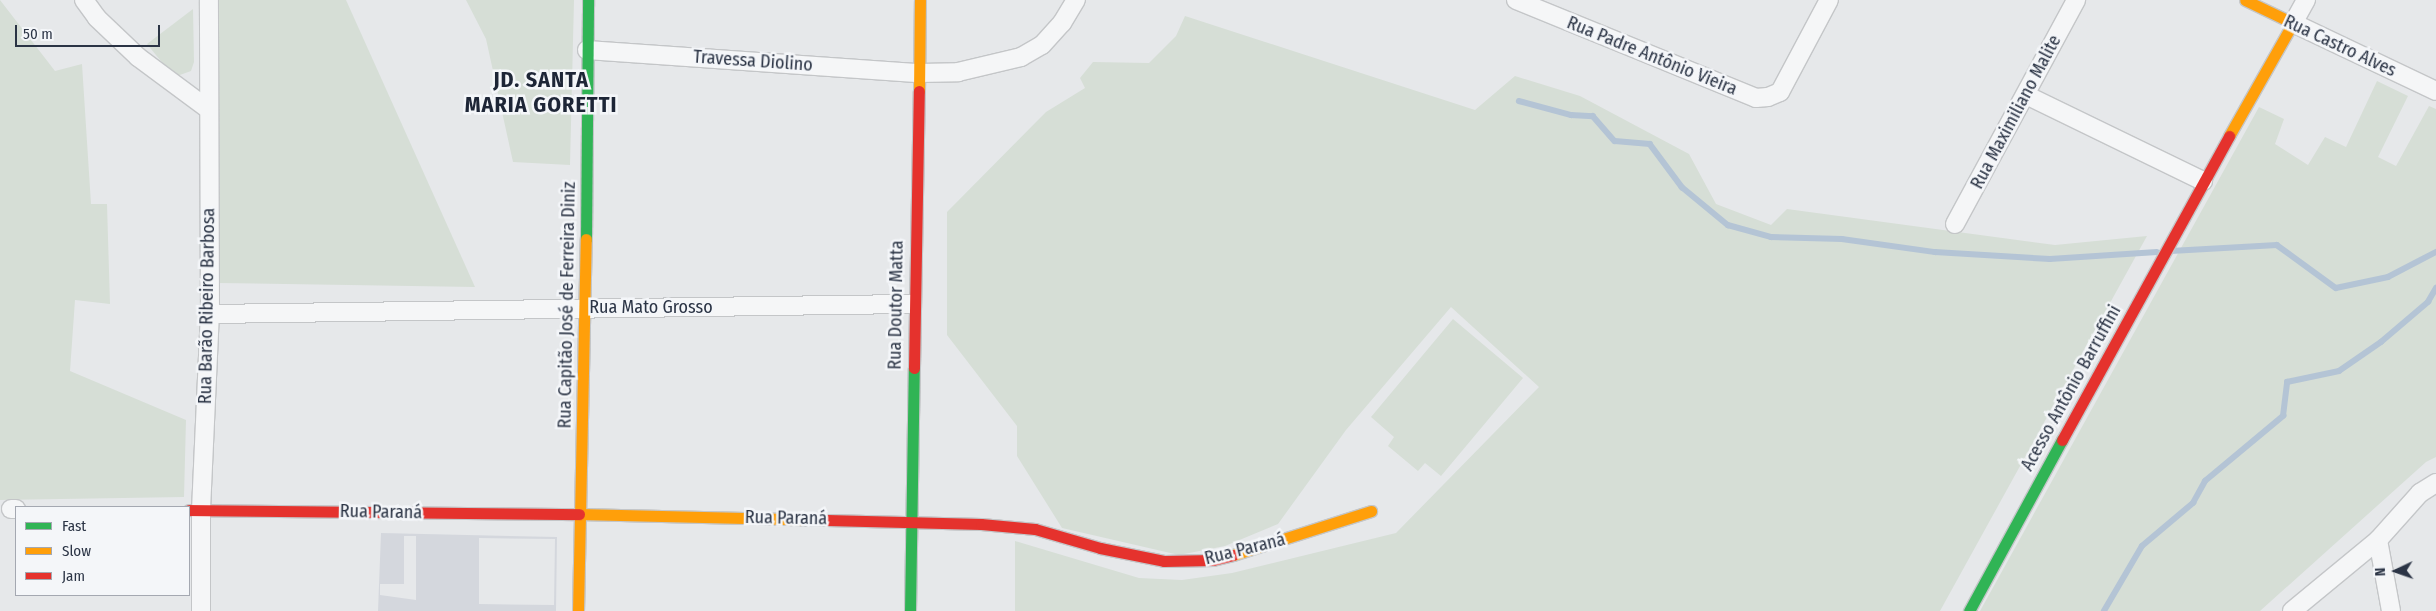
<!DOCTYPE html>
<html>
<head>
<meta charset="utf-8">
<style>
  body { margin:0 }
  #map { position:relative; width:2436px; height:611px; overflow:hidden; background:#e6e8ea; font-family:"Fira Sans Condensed",sans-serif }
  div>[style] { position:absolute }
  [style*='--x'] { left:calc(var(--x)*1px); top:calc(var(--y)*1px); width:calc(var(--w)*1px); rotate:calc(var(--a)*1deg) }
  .built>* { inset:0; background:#d4d7dd }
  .green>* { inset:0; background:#d6ded6 }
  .stream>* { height:5.5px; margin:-2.75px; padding:0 2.75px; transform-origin:2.75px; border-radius:2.75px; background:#b4c4d5 }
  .roads { filter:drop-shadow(1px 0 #c4c6c8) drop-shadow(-1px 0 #c4c6c8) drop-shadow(0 1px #c4c6c8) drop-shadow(0 -1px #c4c6c8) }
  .street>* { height:18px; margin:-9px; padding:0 9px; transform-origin:9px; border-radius:9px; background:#f5f6f7 }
  .fast>* { height:11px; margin:-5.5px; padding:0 5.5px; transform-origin:5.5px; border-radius:5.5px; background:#30b455 }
  .slow>* { height:11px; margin:-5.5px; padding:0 5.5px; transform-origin:5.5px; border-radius:5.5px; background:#ff9f0a }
  .jam>* { height:11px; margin:-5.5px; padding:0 5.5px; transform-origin:5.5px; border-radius:5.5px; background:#e5322d }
  span { translate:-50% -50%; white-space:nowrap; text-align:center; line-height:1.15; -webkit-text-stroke:5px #f4f6f9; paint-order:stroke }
  .street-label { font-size:18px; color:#2b3445 }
  .district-label { font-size:22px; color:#1d2536; font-weight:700; letter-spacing:1px }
  .legend { position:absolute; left:15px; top:506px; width:175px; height:90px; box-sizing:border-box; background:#f4f6f9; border:1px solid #a4a8b1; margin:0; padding:6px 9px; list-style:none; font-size:15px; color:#2b3445 }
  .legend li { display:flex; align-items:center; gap:10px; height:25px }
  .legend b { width:25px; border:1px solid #a4a8b1 }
  .north { position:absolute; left:2371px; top:546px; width:50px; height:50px; -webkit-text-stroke:4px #f4f6f9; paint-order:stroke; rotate:267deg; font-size:14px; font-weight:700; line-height:20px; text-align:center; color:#2b3445 }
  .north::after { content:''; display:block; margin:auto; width:18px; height:22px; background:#2b3445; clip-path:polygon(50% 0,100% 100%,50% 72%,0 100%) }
  .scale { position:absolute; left:15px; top:25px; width:145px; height:22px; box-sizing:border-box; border:2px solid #2b3445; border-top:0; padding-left:6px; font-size:15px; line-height:18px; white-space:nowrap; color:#2b3445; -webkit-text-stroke:4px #f4f6f9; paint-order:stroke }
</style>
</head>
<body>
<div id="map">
  <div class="built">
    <div style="clip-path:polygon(evenodd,381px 533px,557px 537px,556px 611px,378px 611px,381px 533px,404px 536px,416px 536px,416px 600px,380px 595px,380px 584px,404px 584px,404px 536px,381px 533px,479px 538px,555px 539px,554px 605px,479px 604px,479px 538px)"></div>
  </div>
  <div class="green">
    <div style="clip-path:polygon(0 0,55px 71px,82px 64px,91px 204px,107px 204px,110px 304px,75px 300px,70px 371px,186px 420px,184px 497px,0 500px)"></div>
    <div style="clip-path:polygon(219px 0,346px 0,475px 287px,218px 283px)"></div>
    <div style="clip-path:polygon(466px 0,574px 0,570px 165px,513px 162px,486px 39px)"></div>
    <div style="clip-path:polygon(193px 9px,194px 62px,191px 71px,177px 76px,169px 71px,147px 44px)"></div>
    <div style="clip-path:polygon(1185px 16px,1475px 110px,1515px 76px,1580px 96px,1689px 154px,1716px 204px,1771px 225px,1787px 209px,2055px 245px,2147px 236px,1940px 611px,1015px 611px,1015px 541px,1139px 578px,1182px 580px,1232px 573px,1396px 533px,1539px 387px,1451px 307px,1346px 430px,1278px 524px,1225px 546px,1179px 555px,1062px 528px,1017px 456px,1017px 426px,947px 335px,947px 212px,1046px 112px,1085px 88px,1080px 78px,1093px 62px,1149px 63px,1176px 36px)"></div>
    <div style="clip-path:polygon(2377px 81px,2408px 96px,2378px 157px,2396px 166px,2429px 106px,2436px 109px,2436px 457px,2426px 462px,2260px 611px,1980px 611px,2259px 107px,2284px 119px,2275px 144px,2308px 165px,2325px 137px,2346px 147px)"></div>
    <div style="clip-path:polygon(1453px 319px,1523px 378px,1441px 476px,1425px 463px,1418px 471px,1388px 446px,1394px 437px,1371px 417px)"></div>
  </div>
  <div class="stream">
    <div style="--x:1519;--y:101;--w:54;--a:15.1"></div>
    <div style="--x:1571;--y:115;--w:22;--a:3"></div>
    <div style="--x:1593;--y:116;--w:33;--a:49"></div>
    <div style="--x:1615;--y:141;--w:35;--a:5"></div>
    <div style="--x:1650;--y:144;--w:54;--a:53.3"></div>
    <div style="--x:1682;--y:187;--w:60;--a:39.6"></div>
    <div style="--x:1728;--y:225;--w:45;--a:15.6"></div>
    <div style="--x:1771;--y:237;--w:71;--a:1.6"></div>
    <div style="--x:1842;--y:239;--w:94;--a:8"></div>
    <div style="--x:1935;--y:252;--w:115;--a:3.5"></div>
    <div style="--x:2050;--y:259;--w:107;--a:-3.7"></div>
    <div style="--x:2171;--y:251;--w:106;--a:-3.2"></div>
    <div style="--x:2277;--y:245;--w:73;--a:36.1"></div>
    <div style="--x:2336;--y:288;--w:53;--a:-11.9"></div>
    <div style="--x:2388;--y:277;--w:54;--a:-27.5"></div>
    <div style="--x:2104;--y:611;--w:75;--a:-59.7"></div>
    <div style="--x:2142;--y:546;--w:67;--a:-40.1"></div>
    <div style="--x:2193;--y:503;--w:25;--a:-61"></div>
    <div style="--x:2205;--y:481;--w:102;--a:-39.8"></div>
    <div style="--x:2283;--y:416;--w:34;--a:-83"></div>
    <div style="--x:2287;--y:382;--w:53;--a:-11.9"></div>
    <div style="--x:2339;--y:371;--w:51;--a:-34.6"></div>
    <div style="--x:2381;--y:342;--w:62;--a:-40.4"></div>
    <div style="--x:2428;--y:302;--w:16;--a:-60"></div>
  </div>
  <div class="roads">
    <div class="street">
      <div style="--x:84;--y:0;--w:22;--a:54"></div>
      <div style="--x:97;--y:18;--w:57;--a:43.6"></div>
      <div style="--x:138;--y:57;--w:87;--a:36.6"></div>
      <div style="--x:1516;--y:0;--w:259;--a:22.2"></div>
      <div style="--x:1756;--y:98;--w:12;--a:-5"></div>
      <div style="--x:1768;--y:97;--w:13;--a:-23"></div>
      <div style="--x:1780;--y:92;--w:104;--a:-62"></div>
      <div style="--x:2306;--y:0;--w:26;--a:119"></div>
      <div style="--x:2293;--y:23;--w:158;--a:25.4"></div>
      <div style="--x:587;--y:50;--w:333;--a:4"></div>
      <div style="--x:919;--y:73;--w:39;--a:-1"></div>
      <div style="--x:958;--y:72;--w:65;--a:-13.4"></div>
      <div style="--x:1021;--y:57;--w:24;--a:-30"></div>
      <div style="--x:1042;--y:45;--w:30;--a:-48"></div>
      <div style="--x:1062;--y:23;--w:27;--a:-59"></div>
      <div style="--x:2026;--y:95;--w:197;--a:25.9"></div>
      <div style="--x:1955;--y:224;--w:255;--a:-61.6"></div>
      <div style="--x:210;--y:314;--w:702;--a:-0.82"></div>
      <div style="--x:11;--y:509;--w:5;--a:0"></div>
      <div style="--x:2378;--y:540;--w:72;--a:79.6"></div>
      <div style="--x:201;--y:611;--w:101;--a:-90"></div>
      <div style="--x:201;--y:510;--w:196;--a:-87.4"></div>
      <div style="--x:210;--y:314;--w:314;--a:-90.2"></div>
      <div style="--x:2292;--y:611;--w:112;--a:-39.5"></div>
      <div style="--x:2378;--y:540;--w:63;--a:-48.2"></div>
      <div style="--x:2420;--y:493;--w:19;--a:-32"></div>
    </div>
    <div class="fast">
      <div style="--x:586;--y:239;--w:239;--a:-89.5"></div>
      <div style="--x:910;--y:611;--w:243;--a:-89.1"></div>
      <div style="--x:1969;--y:611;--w:195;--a:-61.5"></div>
    </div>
    <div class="slow">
      <div style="--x:919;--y:91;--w:91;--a:-89.4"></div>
      <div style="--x:2229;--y:136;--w:130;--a:-60.5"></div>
      <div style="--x:2293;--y:23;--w:53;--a:-154.4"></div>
      <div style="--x:579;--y:514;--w:248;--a:1.4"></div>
      <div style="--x:1233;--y:555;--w:145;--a:-17.7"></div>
      <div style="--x:578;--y:611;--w:372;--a:-88.8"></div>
    </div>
    <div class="jam">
      <div style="--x:914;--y:368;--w:277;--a:-89"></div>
      <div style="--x:2062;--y:440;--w:347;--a:-61.2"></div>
      <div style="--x:189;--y:510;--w:390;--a:0.6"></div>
      <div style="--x:827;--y:520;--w:154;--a:1.5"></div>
      <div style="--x:981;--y:524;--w:54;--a:5.3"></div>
      <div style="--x:1035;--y:529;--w:68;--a:16.3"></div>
      <div style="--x:1100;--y:548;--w:65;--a:11.5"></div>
      <div style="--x:1164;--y:561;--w:49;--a:-1.2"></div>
      <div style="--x:1213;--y:560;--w:21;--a:-14"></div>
    </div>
  </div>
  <div class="street-label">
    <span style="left:2340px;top:46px;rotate:25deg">Rua Castro Alves</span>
    <span style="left:1652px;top:56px;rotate:22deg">Rua Padre Antônio Vieira</span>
    <span style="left:753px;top:61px;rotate:4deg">Travessa Diolino</span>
    <span style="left:2016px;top:112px;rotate:-62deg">Rua Maximiliano Malite</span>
    <span style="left:567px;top:305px;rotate:-89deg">Rua Capitão José de Ferreira Diniz</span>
    <span style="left:896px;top:305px;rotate:-89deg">Rua Doutor Matta</span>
    <span style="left:207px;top:306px;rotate:-89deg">Rua Barão Ribeiro Barbosa</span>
    <span style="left:651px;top:307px">Rua Mato Grosso</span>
    <span style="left:2071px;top:388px;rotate:-61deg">Acesso Antônio Barruffini</span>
    <span style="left:381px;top:512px;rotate:1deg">Rua Paraná</span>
    <span style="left:786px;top:518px;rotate:1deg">Rua Paraná</span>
    <span style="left:1245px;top:549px;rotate:-14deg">Rua Paraná</span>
  </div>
  <div class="district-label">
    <span style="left:541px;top:92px">JD. SANTA<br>MARIA GORETTI</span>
  </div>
  <ul class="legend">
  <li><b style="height:6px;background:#30b455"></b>Fast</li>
  <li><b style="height:6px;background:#ff9f0a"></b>Slow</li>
  <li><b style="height:6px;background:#e5322d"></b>Jam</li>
  </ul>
  <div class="north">N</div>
  <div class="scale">50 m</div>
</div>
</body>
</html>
